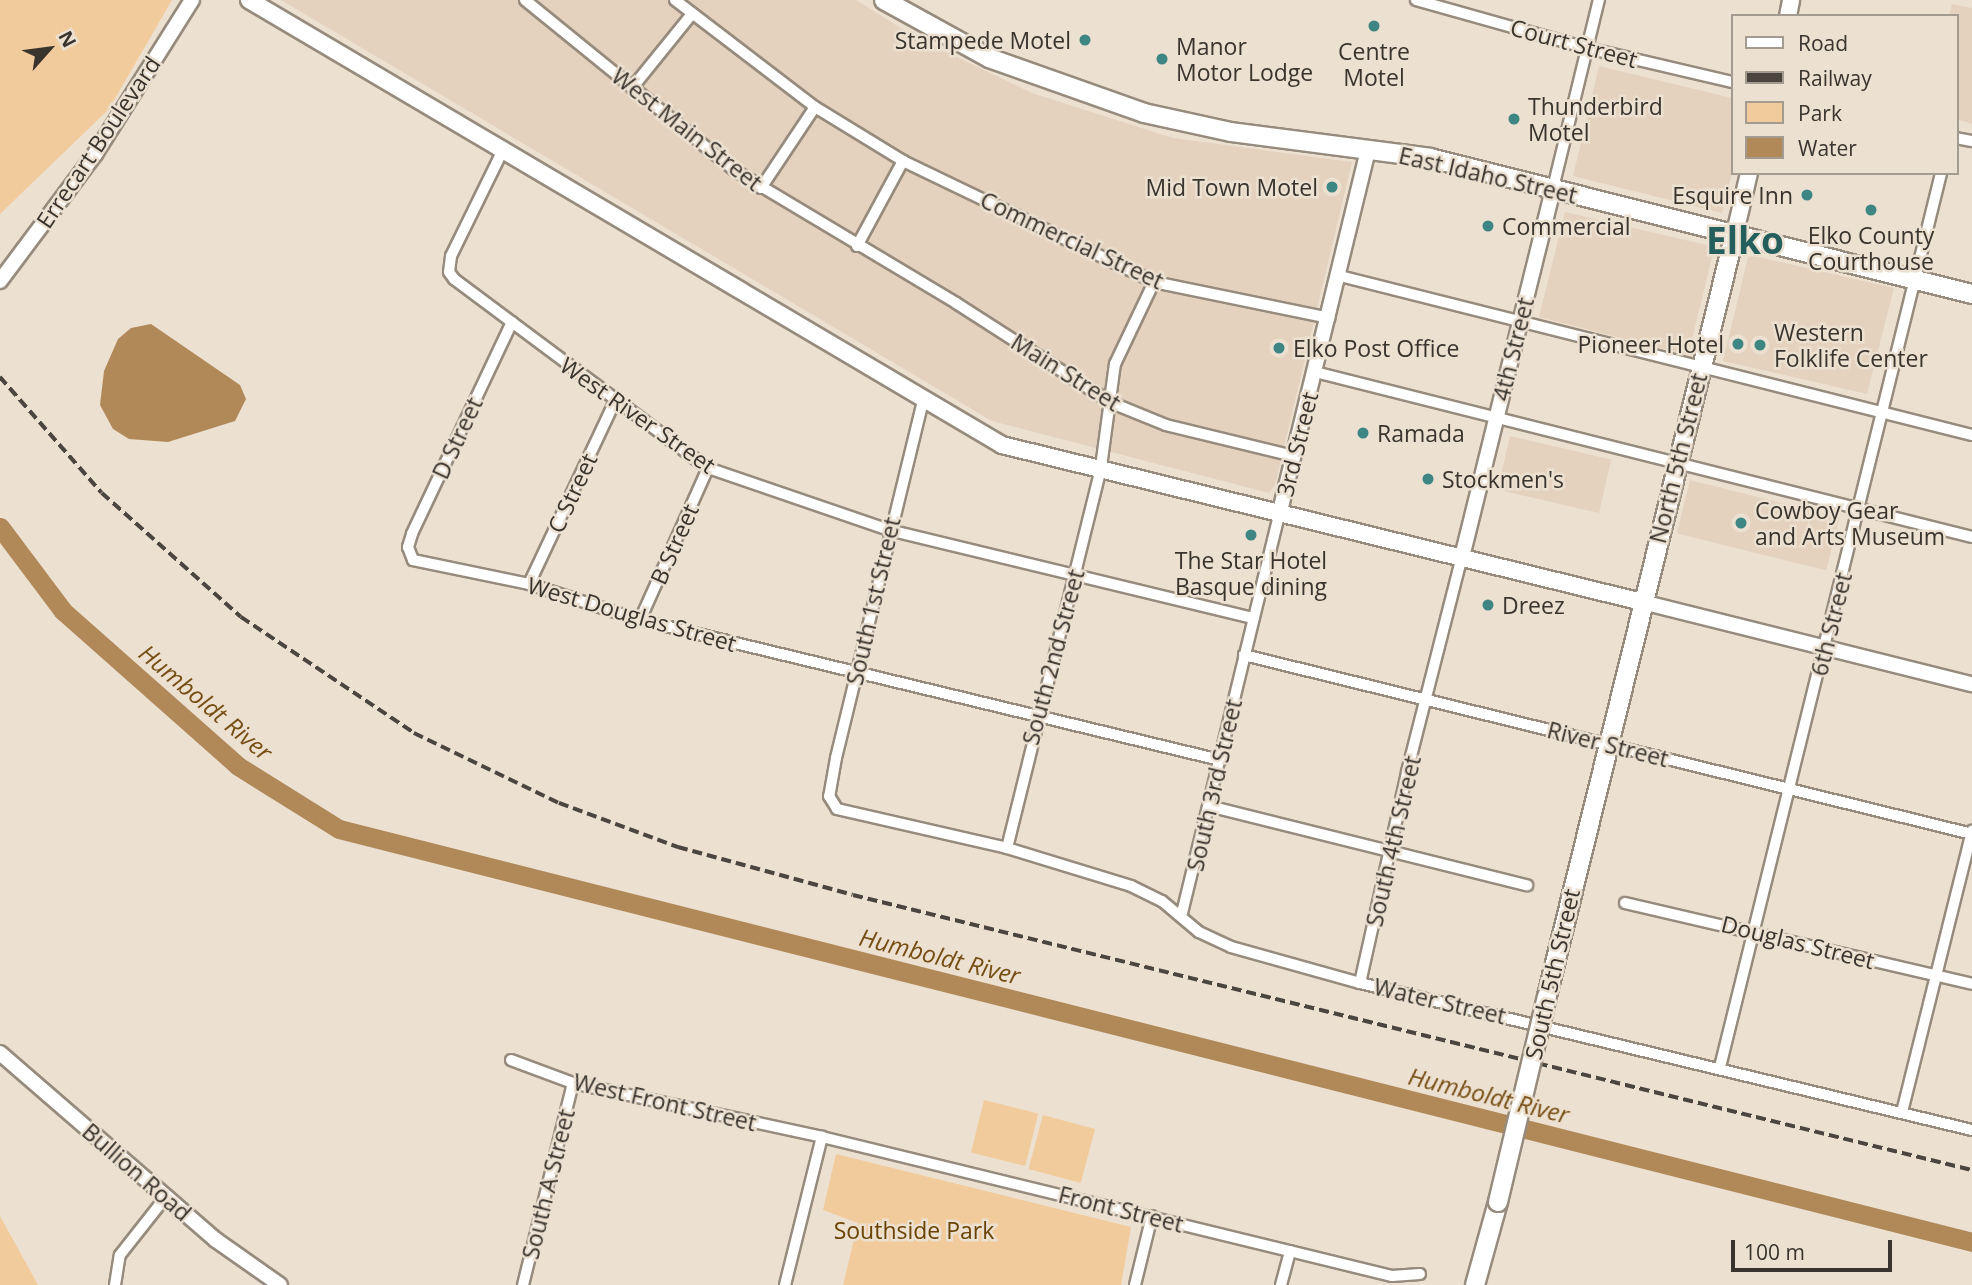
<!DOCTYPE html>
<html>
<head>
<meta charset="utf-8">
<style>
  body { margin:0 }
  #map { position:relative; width:1972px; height:1285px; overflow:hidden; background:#ece0d1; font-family:"Open Sans",sans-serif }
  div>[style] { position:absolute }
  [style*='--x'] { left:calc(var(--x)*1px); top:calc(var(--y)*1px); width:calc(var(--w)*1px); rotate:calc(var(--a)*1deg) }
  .built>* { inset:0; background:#e4d2be; transform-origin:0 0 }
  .green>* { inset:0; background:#f2cb9c; transform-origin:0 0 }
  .water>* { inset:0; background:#b18959 }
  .river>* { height:19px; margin:-9.5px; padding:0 9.5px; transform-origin:9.5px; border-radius:9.5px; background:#b18959 }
  .roads { filter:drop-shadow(2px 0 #968b7d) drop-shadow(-2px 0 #968b7d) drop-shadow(0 2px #968b7d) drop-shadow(0 -2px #968b7d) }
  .minor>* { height:10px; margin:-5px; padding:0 5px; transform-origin:5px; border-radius:5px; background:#fff }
  .tertiary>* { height:14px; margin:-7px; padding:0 7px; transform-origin:7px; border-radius:7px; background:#fff }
  .secondary>* { height:16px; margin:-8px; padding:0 8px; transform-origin:8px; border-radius:8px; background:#fff }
  .primary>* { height:18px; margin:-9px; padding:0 9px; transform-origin:9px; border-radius:9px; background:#fff }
  .rail>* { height:3.5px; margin-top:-1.75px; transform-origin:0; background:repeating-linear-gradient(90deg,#4b453f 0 10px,transparent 0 15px) }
  .bridges { filter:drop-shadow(2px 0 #968b7d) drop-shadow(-2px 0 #968b7d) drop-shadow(0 2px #968b7d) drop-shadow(0 -2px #968b7d) }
  .primary-bridge>* { height:18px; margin:-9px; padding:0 9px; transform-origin:9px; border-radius:9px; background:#fff }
  .dots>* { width:19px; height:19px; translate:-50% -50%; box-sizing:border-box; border:4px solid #ece0d1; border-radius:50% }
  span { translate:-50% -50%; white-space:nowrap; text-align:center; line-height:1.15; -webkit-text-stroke:5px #ece0d1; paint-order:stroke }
  .poi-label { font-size:23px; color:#39342e }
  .right { translate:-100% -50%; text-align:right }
  .left { translate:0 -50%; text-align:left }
  .street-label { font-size:23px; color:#39342e }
  .park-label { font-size:23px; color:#6a4303 }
  .water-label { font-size:24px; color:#764e14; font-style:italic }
  .town-label { font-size:37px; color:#245e5d; font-weight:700 }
  .legend { position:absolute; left:1731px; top:14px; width:228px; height:161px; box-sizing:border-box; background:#ece0d1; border:2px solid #a49b90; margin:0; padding:9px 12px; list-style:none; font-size:21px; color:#39342e }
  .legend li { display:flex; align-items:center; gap:14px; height:35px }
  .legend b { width:35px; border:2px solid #a49b90 }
  .north { position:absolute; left:14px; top:14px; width:70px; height:70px; -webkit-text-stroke:5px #ece0d1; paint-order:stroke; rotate:62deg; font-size:19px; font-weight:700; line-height:28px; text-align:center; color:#39342e }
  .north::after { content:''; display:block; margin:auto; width:24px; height:32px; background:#39342e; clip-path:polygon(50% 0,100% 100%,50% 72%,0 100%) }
  .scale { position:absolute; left:1731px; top:1240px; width:161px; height:32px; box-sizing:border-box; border:4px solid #39342e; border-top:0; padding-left:9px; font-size:21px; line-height:24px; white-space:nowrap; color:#39342e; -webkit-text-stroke:5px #ece0d1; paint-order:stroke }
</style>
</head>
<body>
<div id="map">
  <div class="built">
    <div style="clip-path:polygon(281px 0,856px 0,915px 37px,1032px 93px,1173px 138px,1352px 162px,1275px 485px,1269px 493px,992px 421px)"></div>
    <div style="clip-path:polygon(1952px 4px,1972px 8px,1972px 124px,1956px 119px,1956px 16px,1949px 16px)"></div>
    <div style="clip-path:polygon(1599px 66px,1732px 98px,1732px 173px,1722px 213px,1573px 176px)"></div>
    <div style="clip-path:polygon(1565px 212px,1711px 246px,1713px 254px,1688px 355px,1539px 317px)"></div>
    <div style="clip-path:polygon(1754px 256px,1894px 288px,1867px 394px,1723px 361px,1748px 257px)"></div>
    <div style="left:1510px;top:436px;width:104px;height:55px;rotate:13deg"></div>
    <div style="left:1690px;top:480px;width:154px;height:55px;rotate:14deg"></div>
  </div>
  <div class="green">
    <div style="clip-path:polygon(0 0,172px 0,109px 109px,0 214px)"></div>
    <div style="left:984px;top:1100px;width:56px;height:54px;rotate:14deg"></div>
    <div style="left:1043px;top:1115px;width:54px;height:56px;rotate:15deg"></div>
    <div style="clip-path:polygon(836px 1154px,1131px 1227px,1121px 1285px,843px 1285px,858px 1223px,823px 1210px)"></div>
    <div style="clip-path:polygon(0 1216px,38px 1285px,0 1285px)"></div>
  </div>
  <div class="water">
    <div style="clip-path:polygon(151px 324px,240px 385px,246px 399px,235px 421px,168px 442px,129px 439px,113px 429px,100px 405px,104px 371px,118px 339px,131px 328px)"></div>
  </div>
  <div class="river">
    <div style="--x:0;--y:527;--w:105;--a:53.1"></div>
    <div style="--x:63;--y:611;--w:234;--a:41.5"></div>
    <div style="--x:238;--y:766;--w:119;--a:32"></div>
    <div style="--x:339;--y:829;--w:1684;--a:14.19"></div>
  </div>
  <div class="roads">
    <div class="minor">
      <div style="--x:525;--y:0;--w:269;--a:39.1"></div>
      <div style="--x:734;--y:170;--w:259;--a:30.9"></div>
      <div style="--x:956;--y:303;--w:185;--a:32.7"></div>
      <div style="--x:1112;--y:403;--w:58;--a:22.2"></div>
      <div style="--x:1166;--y:425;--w:131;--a:13.7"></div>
      <div style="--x:675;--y:0;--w:176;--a:37.4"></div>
      <div style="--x:815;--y:107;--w:103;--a:31.5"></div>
      <div style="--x:903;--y:161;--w:279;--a:25.7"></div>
      <div style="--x:1154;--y:282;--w:179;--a:11.6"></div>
      <div style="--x:1416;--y:0;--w:178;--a:15.7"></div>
      <div style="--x:1587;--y:48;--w:149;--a:13.2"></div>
      <div style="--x:632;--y:88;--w:95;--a:-51"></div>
      <div style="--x:1956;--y:138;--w:16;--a:11"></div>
      <div style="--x:502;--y:152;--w:116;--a:116.1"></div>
      <div style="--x:451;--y:256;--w:16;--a:97"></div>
      <div style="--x:449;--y:272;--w:9;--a:54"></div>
      <div style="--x:454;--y:279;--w:317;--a:36.7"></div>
      <div style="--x:708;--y:468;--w:191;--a:18.9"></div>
      <div style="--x:889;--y:530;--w:375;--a:13.6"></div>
      <div style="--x:761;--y:188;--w:97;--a:-56.3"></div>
      <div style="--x:1553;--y:188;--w:194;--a:-76.3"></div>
      <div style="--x:857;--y:246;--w:97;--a:-61.6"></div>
      <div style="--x:1340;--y:276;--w:652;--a:14.12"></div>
      <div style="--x:512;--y:322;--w:234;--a:115.3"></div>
      <div style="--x:412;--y:534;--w:14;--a:107"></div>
      <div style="--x:408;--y:547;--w:14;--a:69"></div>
      <div style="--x:413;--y:560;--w:118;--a:11.7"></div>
      <div style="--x:529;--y:584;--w:117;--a:18"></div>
      <div style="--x:640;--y:620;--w:597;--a:13.57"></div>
      <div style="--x:1315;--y:372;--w:677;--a:14.1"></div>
      <div style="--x:923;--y:401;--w:367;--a:103.7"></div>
      <div style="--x:836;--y:758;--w:39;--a:100"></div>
      <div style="--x:829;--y:796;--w:15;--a:58"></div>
      <div style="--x:837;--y:809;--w:174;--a:12.9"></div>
      <div style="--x:1007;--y:848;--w:130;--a:17"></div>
      <div style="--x:1131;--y:886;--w:34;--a:26"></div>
      <div style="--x:1162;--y:901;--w:48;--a:40"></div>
      <div style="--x:1199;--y:932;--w:35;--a:25"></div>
      <div style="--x:1231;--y:947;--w:134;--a:15.6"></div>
      <div style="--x:1360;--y:983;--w:629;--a:13.51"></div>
      <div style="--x:529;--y:584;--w:202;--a:-64.8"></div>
      <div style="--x:640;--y:620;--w:167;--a:-65.9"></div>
      <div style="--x:1244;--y:655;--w:750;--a:13.81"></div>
      <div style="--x:1209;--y:806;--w:328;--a:14"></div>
      <div style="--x:1007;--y:848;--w:392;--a:-76.1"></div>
      <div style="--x:1101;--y:467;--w:104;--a:-82.3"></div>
      <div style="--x:1115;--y:364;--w:91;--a:-64.6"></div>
      <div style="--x:1625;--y:903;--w:356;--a:13.1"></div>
      <div style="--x:1182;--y:913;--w:414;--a:-76.3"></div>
      <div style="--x:1360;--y:983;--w:216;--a:-77.4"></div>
      <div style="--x:1407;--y:772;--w:222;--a:-75.7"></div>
      <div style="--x:511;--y:1060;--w:66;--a:20.4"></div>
      <div style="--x:573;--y:1083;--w:255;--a:12.2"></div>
      <div style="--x:822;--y:1137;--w:587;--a:13.7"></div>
      <div style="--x:1392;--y:1276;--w:28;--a:-4"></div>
      <div style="--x:1720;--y:1067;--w:921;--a:-76.11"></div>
      <div style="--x:1902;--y:1112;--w:290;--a:-76"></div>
      <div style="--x:115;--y:1285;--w:30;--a:-81"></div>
      <div style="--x:120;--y:1255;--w:73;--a:-51.7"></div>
      <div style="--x:523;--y:1285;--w:208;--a:-76.1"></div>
      <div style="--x:785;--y:1285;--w:153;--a:-76"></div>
      <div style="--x:1135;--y:1285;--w:71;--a:-76.2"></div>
      <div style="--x:1281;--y:1285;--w:35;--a:-75"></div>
    </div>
    <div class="tertiary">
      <div style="--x:0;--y:281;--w:159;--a:-53.2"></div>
      <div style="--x:95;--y:154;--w:182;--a:-57.8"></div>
      <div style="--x:1280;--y:511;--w:372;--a:-76.3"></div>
      <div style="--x:1462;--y:557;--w:380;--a:-76.1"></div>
      <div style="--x:1642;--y:602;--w:340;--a:14"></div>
      <div style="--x:0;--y:1053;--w:286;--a:40.9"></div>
      <div style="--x:216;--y:1240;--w:78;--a:35.1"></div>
    </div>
    <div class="secondary">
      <div style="--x:249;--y:0;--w:875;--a:30.58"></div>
      <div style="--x:1002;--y:445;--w:659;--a:13.78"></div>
      <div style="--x:1788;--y:16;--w:16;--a:-79"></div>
      <div style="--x:1734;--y:237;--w:66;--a:-76.8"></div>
    </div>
    <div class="primary">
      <div style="--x:884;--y:0;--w:120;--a:28.9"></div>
      <div style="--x:989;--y:58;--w:164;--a:19.5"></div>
      <div style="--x:1144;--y:113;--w:89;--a:12.3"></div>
      <div style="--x:1231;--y:132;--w:201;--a:7.4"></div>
      <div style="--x:1430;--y:158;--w:559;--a:14.09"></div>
      <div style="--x:1547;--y:996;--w:782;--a:-76.16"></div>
      <div style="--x:1475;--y:1285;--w:86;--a:-74.5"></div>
    </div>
  </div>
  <div class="rail">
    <div style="--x:0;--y:377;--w:154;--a:48.7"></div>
    <div style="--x:102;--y:493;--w:186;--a:41.7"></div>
    <div style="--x:241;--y:617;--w:208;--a:33.8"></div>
    <div style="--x:414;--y:733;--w:161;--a:25.8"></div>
    <div style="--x:559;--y:803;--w:127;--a:20.3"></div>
    <div style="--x:678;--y:847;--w:181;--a:15.3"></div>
    <div style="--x:853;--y:895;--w:1152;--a:13.81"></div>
  </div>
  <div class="bridges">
    <div class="primary-bridge">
      <div style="--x:1498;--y:1202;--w:212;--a:-76.6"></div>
    </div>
  </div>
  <div class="dots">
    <div style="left:1374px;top:26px;background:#3e8684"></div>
    <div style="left:1085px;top:40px;background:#3e8684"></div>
    <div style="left:1162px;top:59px;background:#3e8684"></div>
    <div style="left:1514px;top:119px;background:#3e8684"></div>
    <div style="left:1332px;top:187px;background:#3e8684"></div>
    <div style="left:1807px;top:195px;background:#3e8684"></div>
    <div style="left:1871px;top:210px;background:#3e8684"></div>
    <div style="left:1488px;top:226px;background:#3e8684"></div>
    <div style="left:1738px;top:344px;background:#3e8684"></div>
    <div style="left:1760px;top:345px;background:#3e8684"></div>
    <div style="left:1279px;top:348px;background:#3e8684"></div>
    <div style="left:1363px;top:433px;background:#3e8684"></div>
    <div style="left:1428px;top:479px;background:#3e8684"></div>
    <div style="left:1741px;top:523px;background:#3e8684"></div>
    <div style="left:1251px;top:535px;background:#3e8684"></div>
    <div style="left:1488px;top:605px;background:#3e8684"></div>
  </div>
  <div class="poi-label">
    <span class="right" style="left:1071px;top:40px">Stampede Motel</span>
    <span class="left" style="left:1176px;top:59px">Manor<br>Motor Lodge</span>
    <span style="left:1374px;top:64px">Centre<br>Motel</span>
    <span class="left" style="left:1528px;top:119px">Thunderbird<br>Motel</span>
    <span class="right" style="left:1318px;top:187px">Mid Town Motel</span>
    <span class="right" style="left:1793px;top:195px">Esquire Inn</span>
    <span class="left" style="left:1502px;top:226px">Commercial</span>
    <span style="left:1871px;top:248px">Elko County<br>Courthouse</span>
    <span class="left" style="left:1774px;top:345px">Western<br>Folklife Center</span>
    <span class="right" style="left:1724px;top:344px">Pioneer Hotel</span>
    <span class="left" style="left:1293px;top:348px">Elko Post Office</span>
    <span class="left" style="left:1377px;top:433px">Ramada</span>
    <span class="left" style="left:1442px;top:479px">Stockmen's</span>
    <span class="left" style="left:1755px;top:523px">Cowboy Gear<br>and Arts Museum</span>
    <span style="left:1251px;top:573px">The Star Hotel<br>Basque dining</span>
    <span class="left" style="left:1502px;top:605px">Dreez</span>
  </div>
  <div class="street-label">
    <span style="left:1574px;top:43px;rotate:15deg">Court Street</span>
    <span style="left:687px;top:129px;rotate:38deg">West Main Street</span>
    <span style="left:98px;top:142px;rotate:-56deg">Errecart Boulevard</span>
    <span style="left:1488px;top:175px;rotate:13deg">East Idaho Street</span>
    <span style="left:1072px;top:240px;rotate:25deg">Commercial Street</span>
    <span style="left:1513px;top:349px;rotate:-76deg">4th Street</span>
    <span style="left:1066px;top:372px;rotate:32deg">Main Street</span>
    <span style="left:638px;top:415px;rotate:35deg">West River Street</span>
    <span style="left:457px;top:438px;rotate:-65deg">D Street</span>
    <span style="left:1297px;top:444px;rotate:-76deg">3rd Street</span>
    <span style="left:1678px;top:458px;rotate:-76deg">North 5th Street</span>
    <span style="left:572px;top:493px;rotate:-65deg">C Street</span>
    <span style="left:674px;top:544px;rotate:-66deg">B Street</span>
    <span style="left:873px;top:601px;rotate:-77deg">South 1st Street</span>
    <span style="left:632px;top:614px;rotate:16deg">West Douglas Street</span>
    <span style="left:1831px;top:624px;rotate:-76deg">6th Street</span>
    <span style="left:1053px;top:657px;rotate:-75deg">South 2nd Street</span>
    <span style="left:1608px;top:744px;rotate:14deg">River Street</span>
    <span style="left:1214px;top:785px;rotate:-77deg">South 3rd Street</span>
    <span style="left:1393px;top:841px;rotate:-77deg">South 4th Street</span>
    <span style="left:1798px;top:942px;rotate:14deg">Douglas Street</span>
    <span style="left:1552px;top:974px;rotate:-77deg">South 5th Street</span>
    <span style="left:1440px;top:1001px;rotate:13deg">Water Street</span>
    <span style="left:665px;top:1102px;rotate:13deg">West Front Street</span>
    <span style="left:137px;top:1172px;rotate:41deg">Bullion Road</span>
    <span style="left:548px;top:1184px;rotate:-76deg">South A Street</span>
    <span style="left:1121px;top:1209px;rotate:14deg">Front Street</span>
  </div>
  <div class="park-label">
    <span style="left:914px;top:1230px">Southside Park</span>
  </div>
  <div class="water-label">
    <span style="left:206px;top:702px;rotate:40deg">Humboldt River</span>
    <span style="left:940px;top:956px;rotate:14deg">Humboldt River</span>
    <span style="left:1489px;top:1095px;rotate:14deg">Humboldt River</span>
  </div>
  <div class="town-label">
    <span style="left:1745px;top:240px">Elko</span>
  </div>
  <ul class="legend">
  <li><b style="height:9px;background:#fff"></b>Road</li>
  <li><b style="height:9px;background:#4b453f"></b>Railway</li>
  <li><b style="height:19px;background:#f2cb9c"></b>Park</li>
  <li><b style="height:19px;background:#b18959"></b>Water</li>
  </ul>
  <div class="north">N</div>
  <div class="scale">100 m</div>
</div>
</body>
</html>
